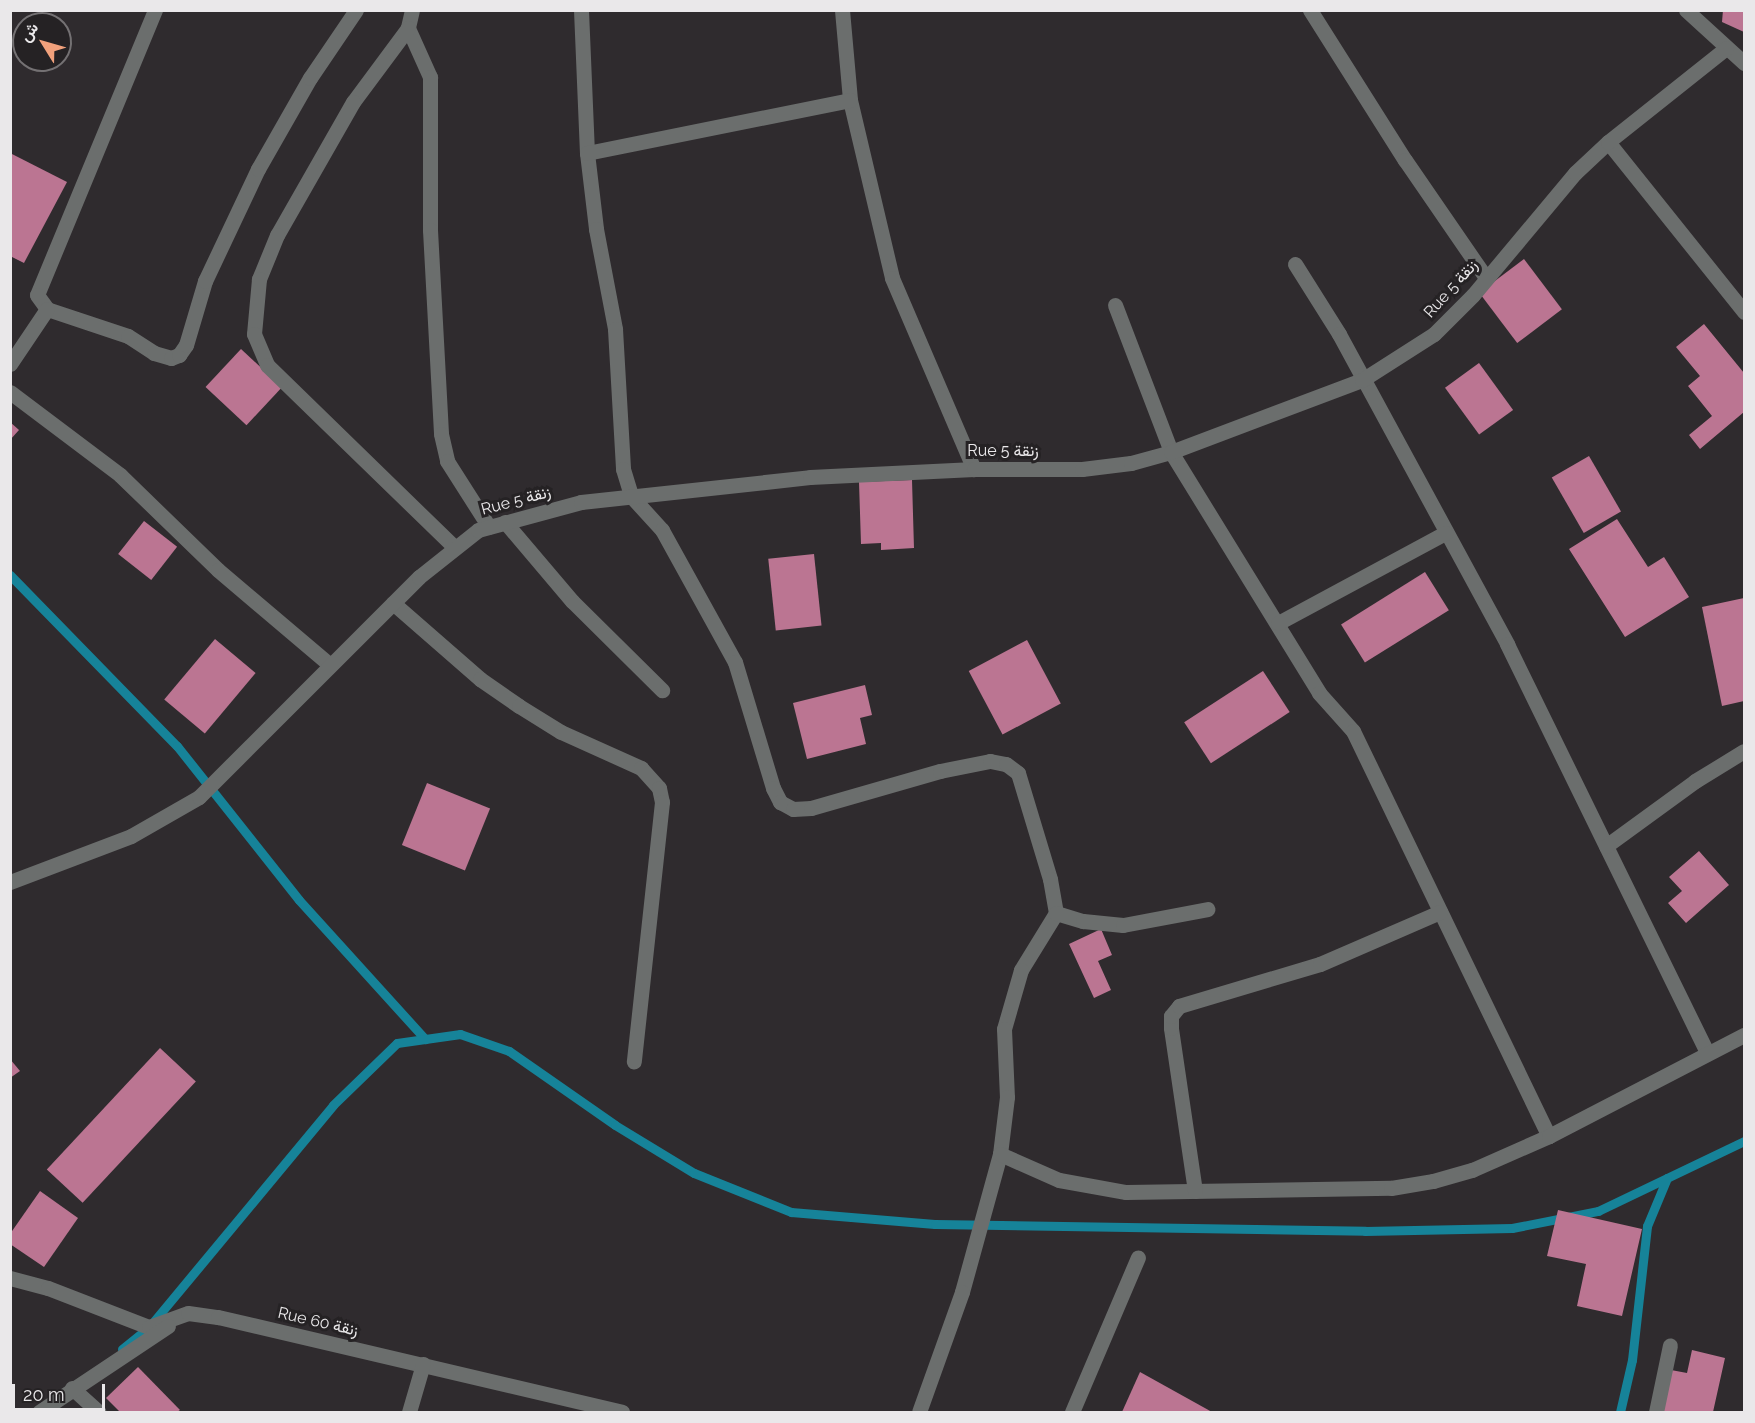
<!DOCTYPE html>
<html>
<head>
<meta charset="utf-8">
<style>
  body { margin:0 }
  #map { position:relative; width:1755px; height:1423px; overflow:hidden; background:#2f2b2e; font-family:Raleway,Vazirmatn,sans-serif }
  div>[style] { position:absolute }
  [style*='--x'] { left:calc(var(--x)*1px); top:calc(var(--y)*1px); width:calc(var(--w)*1px); rotate:calc(var(--a)*1deg) }
  .stream>* { height:9px; margin:-4.5px; padding:0 4.5px; transform-origin:4.5px; border-radius:4.5px; background:#168399 }
  .building>* { inset:0; background:#bb7592; transform-origin:0 0 }
  .minor>* { height:15px; margin:-7.5px; padding:0 7.5px; transform-origin:7.5px; border-radius:7.5px; background:#6b6e6d }
  span { translate:-50% -50%; white-space:nowrap; text-align:center; line-height:1.15; -webkit-text-stroke:6px #252224; paint-order:stroke }
  .street-label { font-size:16px; color:#eae8ea }
  .frame { position:absolute; inset:0; border:12px solid #eae8ea; pointer-events:none }
  .north { position:absolute; left:12px; top:12px; width:60px; height:60px; box-sizing:border-box; background:#252224; border:2px solid #747173; border-radius:50%; rotate:307deg; font-size:16px; font-weight:700; line-height:24px; text-align:center; color:#eae8ea }
  .north::after { content:''; display:block; margin:auto; width:21px; height:27px; background:#f1a17c; clip-path:polygon(50% 0,100% 100%,50% 72%,0 100%) }
  .scale { position:absolute; left:12px; top:1384px; width:93px; height:27px; box-sizing:border-box; border:3px solid #eae8ea; border-top:0; padding-left:8px; font-size:18px; line-height:21px; white-space:nowrap; color:#eae8ea; -webkit-text-stroke:4px #252224; paint-order:stroke }
</style>
</head>
<body>
<div id="map">
  <div class="stream">
    <div style="--x:10;--y:575;--w:239;--a:45.7"></div>
    <div style="--x:177;--y:746;--w:196;--a:51.6"></div>
    <div style="--x:299;--y:900;--w:188;--a:47.8"></div>
    <div style="--x:122;--y:1349;--w:35;--a:-39"></div>
    <div style="--x:149;--y:1327;--w:288;--a:-50.3"></div>
    <div style="--x:333;--y:1105;--w:89;--a:-44.1"></div>
    <div style="--x:397;--y:1043;--w:64;--a:-8.1"></div>
    <div style="--x:460;--y:1034;--w:52;--a:19.1"></div>
    <div style="--x:509;--y:1051;--w:129;--a:34.9"></div>
    <div style="--x:615;--y:1125;--w:92;--a:31.3"></div>
    <div style="--x:694;--y:1173;--w:105;--a:21.9"></div>
    <div style="--x:791;--y:1212;--w:144;--a:4.8"></div>
    <div style="--x:935;--y:1224;--w:430;--a:0.9"></div>
    <div style="--x:1365;--y:1231;--w:147;--a:-1.2"></div>
    <div style="--x:1512;--y:1228;--w:88;--a:-11.2"></div>
    <div style="--x:1598;--y:1211;--w:162;--a:-25.6"></div>
    <div style="--x:1620;--y:1412;--w:53;--a:-77"></div>
    <div style="--x:1632;--y:1360;--w:135;--a:-83.6"></div>
    <div style="--x:1647;--y:1226;--w:52;--a:-67.4"></div>
  </div>
  <div class="building">
    <div style="clip-path:polygon(1723px 10px,1744px 10px,1744px 32px,1722px 22px)"></div>
    <div style="clip-path:polygon(10px 153px,67px 182px,24px 263px,10px 256px)"></div>
    <div style="left:1524px;top:259px;width:63px;height:56px;rotate:53deg"></div>
    <div style="clip-path:polygon(1704px 324px,1744px 373px,1744px 412px,1700px 449px,1689px 435px,1712px 416px,1688px 386px,1700px 376px,1676px 347px)"></div>
    <div style="left:241px;top:349px;width:56px;height:52px;rotate:43deg"></div>
    <div style="left:1479px;top:363px;width:58px;height:42px;rotate:54deg"></div>
    <div style="clip-path:polygon(10px 422px,19px 430px,10px 440px)"></div>
    <div style="left:1589px;top:456px;width:64px;height:43px;rotate:60deg"></div>
    <div style="clip-path:polygon(912px 480px,914px 548px,881px 550px,881px 543px,861px 544px,859px 482px)"></div>
    <div style="clip-path:polygon(1617px 519px,1648px 567px,1664px 557px,1689px 597px,1625px 637px,1569px 549px)"></div>
    <div style="left:144px;top:521px;width:42px;height:42px;rotate:38deg"></div>
    <div style="left:814px;top:554px;width:72px;height:46px;rotate:84deg"></div>
    <div style="left:1425px;top:572px;width:45px;height:99px;rotate:58deg"></div>
    <div style="clip-path:polygon(1744px 598px,1744px 701px,1722px 706px,1702px 607px)"></div>
    <div style="left:215px;top:639px;width:53px;height:79px;rotate:40deg"></div>
    <div style="left:1027px;top:640px;width:72px;height:66px;rotate:62deg"></div>
    <div style="left:1263px;top:671px;width:49px;height:94px;rotate:57deg"></div>
    <div style="clip-path:polygon(865px 685px,872px 715px,860px 718px,866px 744px,807px 759px,793px 703px)"></div>
    <div style="left:427px;top:783px;width:68px;height:67px;rotate:22deg"></div>
    <div style="clip-path:polygon(1699px 851px,1729px 885px,1686px 923px,1668px 903px,1682px 891px,1669px 877px)"></div>
    <div style="clip-path:polygon(1101px 929px,1112px 955px,1098px 961px,1111px 990px,1094px 998px,1069px 944px)"></div>
    <div style="left:160px;top:1048px;width:49px;height:166px;rotate:43deg"></div>
    <div style="clip-path:polygon(10px 1059px,20px 1071px,10px 1078px)"></div>
    <div style="clip-path:polygon(40px 1191px,78px 1218px,44px 1267px,10px 1244px,10px 1234px)"></div>
    <div style="clip-path:polygon(1558px 1210px,1642px 1229px,1622px 1316px,1577px 1306px,1586px 1264px,1547px 1256px)"></div>
    <div style="clip-path:polygon(1692px 1350px,1725px 1358px,1713px 1412px,1661px 1412px,1671px 1370px,1687px 1373px)"></div>
    <div style="clip-path:polygon(138px 1367px,180px 1410px,177px 1412px,120px 1412px,106px 1398px)"></div>
    <div style="clip-path:polygon(1140px 1372px,1212px 1412px,1122px 1412px)"></div>
  </div>
  <div class="minor">
    <div style="--x:155;--y:10;--w:308;--a:112.5"></div>
    <div style="--x:37;--y:295;--w:17;--a:54"></div>
    <div style="--x:47;--y:309;--w:85;--a:18.4"></div>
    <div style="--x:128;--y:336;--w:31;--a:33"></div>
    <div style="--x:154;--y:353;--w:18;--a:16"></div>
    <div style="--x:171;--y:358;--w:9;--a:-21"></div>
    <div style="--x:179;--y:355;--w:12;--a:-55"></div>
    <div style="--x:186;--y:345;--w:67;--a:-73.5"></div>
    <div style="--x:205;--y:281;--w:124;--a:-64.7"></div>
    <div style="--x:258;--y:169;--w:105;--a:-60.3"></div>
    <div style="--x:310;--y:78;--w:82;--a:-55.9"></div>
    <div style="--x:412;--y:10;--w:18;--a:103"></div>
    <div style="--x:408;--y:28;--w:54;--a:65.8"></div>
    <div style="--x:430;--y:77;--w:153;--a:90"></div>
    <div style="--x:430;--y:230;--w:204;--a:86.9"></div>
    <div style="--x:441;--y:434;--w:28;--a:77"></div>
    <div style="--x:447;--y:461;--w:78;--a:57.5"></div>
    <div style="--x:581;--y:10;--w:143;--a:87.6"></div>
    <div style="--x:587;--y:153;--w:77;--a:83.2"></div>
    <div style="--x:596;--y:229;--w:102;--a:79.2"></div>
    <div style="--x:615;--y:329;--w:140;--a:86.7"></div>
    <div style="--x:623;--y:469;--w:28;--a:73"></div>
    <div style="--x:631;--y:496;--w:46;--a:47.6"></div>
    <div style="--x:662;--y:530;--w:151;--a:61.1"></div>
    <div style="--x:735;--y:662;--w:132;--a:73.2"></div>
    <div style="--x:773;--y:788;--w:16;--a:63"></div>
    <div style="--x:780;--y:802;--w:15;--a:28"></div>
    <div style="--x:793;--y:809;--w:18;--a:-3"></div>
    <div style="--x:811;--y:808;--w:134;--a:-16"></div>
    <div style="--x:940;--y:771;--w:51;--a:-11.3"></div>
    <div style="--x:990;--y:761;--w:16;--a:11"></div>
    <div style="--x:1006;--y:764;--w:15;--a:37"></div>
    <div style="--x:1018;--y:773;--w:111;--a:73.2"></div>
    <div style="--x:1050;--y:879;--w:35;--a:80"></div>
    <div style="--x:1056;--y:913;--w:67;--a:121.6"></div>
    <div style="--x:1021;--y:970;--w:61;--a:106.1"></div>
    <div style="--x:1004;--y:1029;--w:68;--a:87.5"></div>
    <div style="--x:1007;--y:1097;--w:57;--a:97"></div>
    <div style="--x:1000;--y:1154;--w:143;--a:105.4"></div>
    <div style="--x:962;--y:1292;--w:127;--a:109.7"></div>
    <div style="--x:842;--y:10;--w:90;--a:84.9"></div>
    <div style="--x:850;--y:100;--w:183;--a:76.7"></div>
    <div style="--x:892;--y:278;--w:208;--a:66.8"></div>
    <div style="--x:1310;--y:10;--w:178;--a:57.7"></div>
    <div style="--x:1405;--y:160;--w:143;--a:55.5"></div>
    <div style="--x:1686;--y:10;--w:79;--a:42.4"></div>
    <div style="--x:408;--y:28;--w:92;--a:126.6"></div>
    <div style="--x:353;--y:102;--w:153;--a:119.7"></div>
    <div style="--x:277;--y:235;--w:48;--a:112.2"></div>
    <div style="--x:259;--y:279;--w:55;--a:95.2"></div>
    <div style="--x:254;--y:334;--w:34;--a:67"></div>
    <div style="--x:267;--y:365;--w:261;--a:44.2"></div>
    <div style="--x:1608;--y:142;--w:218;--a:51.3"></div>
    <div style="--x:587;--y:153;--w:268;--a:-11.4"></div>
    <div style="--x:1295;--y:264;--w:83;--a:57.8"></div>
    <div style="--x:1339;--y:334;--w:353;--a:61.5"></div>
    <div style="--x:1507;--y:644;--w:455;--a:63.9"></div>
    <div style="--x:1115;--y:305;--w:157;--a:69.1"></div>
    <div style="--x:1171;--y:452;--w:283;--a:58.4"></div>
    <div style="--x:1319;--y:693;--w:51;--a:48.2"></div>
    <div style="--x:1353;--y:731;--w:450;--a:64.2"></div>
    <div style="--x:10;--y:364;--w:66;--a:-56.1"></div>
    <div style="--x:10;--y:392;--w:138;--a:37"></div>
    <div style="--x:120;--y:475;--w:136;--a:44.1"></div>
    <div style="--x:218;--y:570;--w:145;--a:40.3"></div>
    <div style="--x:505;--y:522;--w:104;--a:49.7"></div>
    <div style="--x:572;--y:601;--w:127;--a:44.7"></div>
    <div style="--x:393;--y:603;--w:116;--a:41.1"></div>
    <div style="--x:480;--y:679;--w:47;--a:34.7"></div>
    <div style="--x:519;--y:706;--w:49;--a:31.8"></div>
    <div style="--x:561;--y:732;--w:88;--a:24.2"></div>
    <div style="--x:641;--y:768;--w:27;--a:48"></div>
    <div style="--x:659;--y:788;--w:14;--a:78"></div>
    <div style="--x:662;--y:802;--w:261;--a:96.2"></div>
    <div style="--x:1278;--y:623;--w:190;--a:-28.3"></div>
    <div style="--x:1606;--y:846;--w:110;--a:-36.1"></div>
    <div style="--x:1695;--y:781;--w:57;--a:-31.5"></div>
    <div style="--x:10;--y:882;--w:129;--a:-20.8"></div>
    <div style="--x:131;--y:836;--w:78;--a:-29.8"></div>
    <div style="--x:199;--y:797;--w:311;--a:-45"></div>
    <div style="--x:419;--y:577;--w:75;--a:-38.5"></div>
    <div style="--x:478;--y:530;--w:107;--a:-15.2"></div>
    <div style="--x:581;--y:502;--w:230;--a:-6.2"></div>
    <div style="--x:810;--y:477;--w:164;--a:-2.8"></div>
    <div style="--x:974;--y:469;--w:108;--a:0"></div>
    <div style="--x:1082;--y:469;--w:49;--a:-7"></div>
    <div style="--x:1131;--y:463;--w:41;--a:-15.4"></div>
    <div style="--x:1171;--y:452;--w:204;--a:-20.7"></div>
    <div style="--x:1362;--y:380;--w:85;--a:-32.6"></div>
    <div style="--x:1434;--y:334;--w:55;--a:-45"></div>
    <div style="--x:1473;--y:295;--w:159;--a:-50.1"></div>
    <div style="--x:1575;--y:173;--w:45;--a:-43.2"></div>
    <div style="--x:1608;--y:142;--w:151;--a:-38.5"></div>
    <div style="--x:1056;--y:913;--w:28;--a:17"></div>
    <div style="--x:1083;--y:921;--w:40;--a:5.7"></div>
    <div style="--x:1123;--y:925;--w:86;--a:-10.7"></div>
    <div style="--x:1000;--y:1154;--w:64;--a:23.8"></div>
    <div style="--x:1059;--y:1180;--w:68;--a:10.2"></div>
    <div style="--x:1126;--y:1192;--w:265;--a:-0.9"></div>
    <div style="--x:1391;--y:1188;--w:43;--a:-9.5"></div>
    <div style="--x:1433;--y:1181;--w:41;--a:-15.8"></div>
    <div style="--x:1472;--y:1170;--w:84;--a:-23.8"></div>
    <div style="--x:1549;--y:1136;--w:220;--a:-27.4"></div>
    <div style="--x:1195;--y:1191;--w:165;--a:-98.4"></div>
    <div style="--x:1171;--y:1028;--w:12;--a:-90"></div>
    <div style="--x:1171;--y:1016;--w:13;--a:-51"></div>
    <div style="--x:1179;--y:1006;--w:147;--a:-16.6"></div>
    <div style="--x:1320;--y:964;--w:131;--a:-23.4"></div>
    <div style="--x:10;--y:1278;--w:39;--a:15"></div>
    <div style="--x:48;--y:1288;--w:108;--a:21.1"></div>
    <div style="--x:149;--y:1327;--w:41;--a:-19.7"></div>
    <div style="--x:188;--y:1313;--w:30;--a:8"></div>
    <div style="--x:218;--y:1317;--w:415;--a:13.2"></div>
    <div style="--x:72;--y:1388;--w:36;--a:42"></div>
    <div style="--x:39;--y:1412;--w:155;--a:-33.7"></div>
    <div style="--x:409;--y:1412;--w:50;--a:-73.7"></div>
    <div style="--x:1072;--y:1412;--w:168;--a:-66.9"></div>
    <div style="--x:1656;--y:1412;--w:68;--a:-78.2"></div>
  </div>
  <div class="street-label">
    <span style="left:1451px;top:289px;rotate:-48deg">Rue 5 زنقة</span>
    <span style="left:1003px;top:451px">Rue 5 زنقة</span>
    <span style="left:516px;top:501px;rotate:-15deg">Rue 5 زنقة</span>
    <span style="left:318px;top:1322px;rotate:13deg">Rue 60 زنقة</span>
  </div>
  <div class="frame"></div>
  <div class="north">ش</div>
  <div class="scale">20 m</div>
</div>
</body>
</html>
